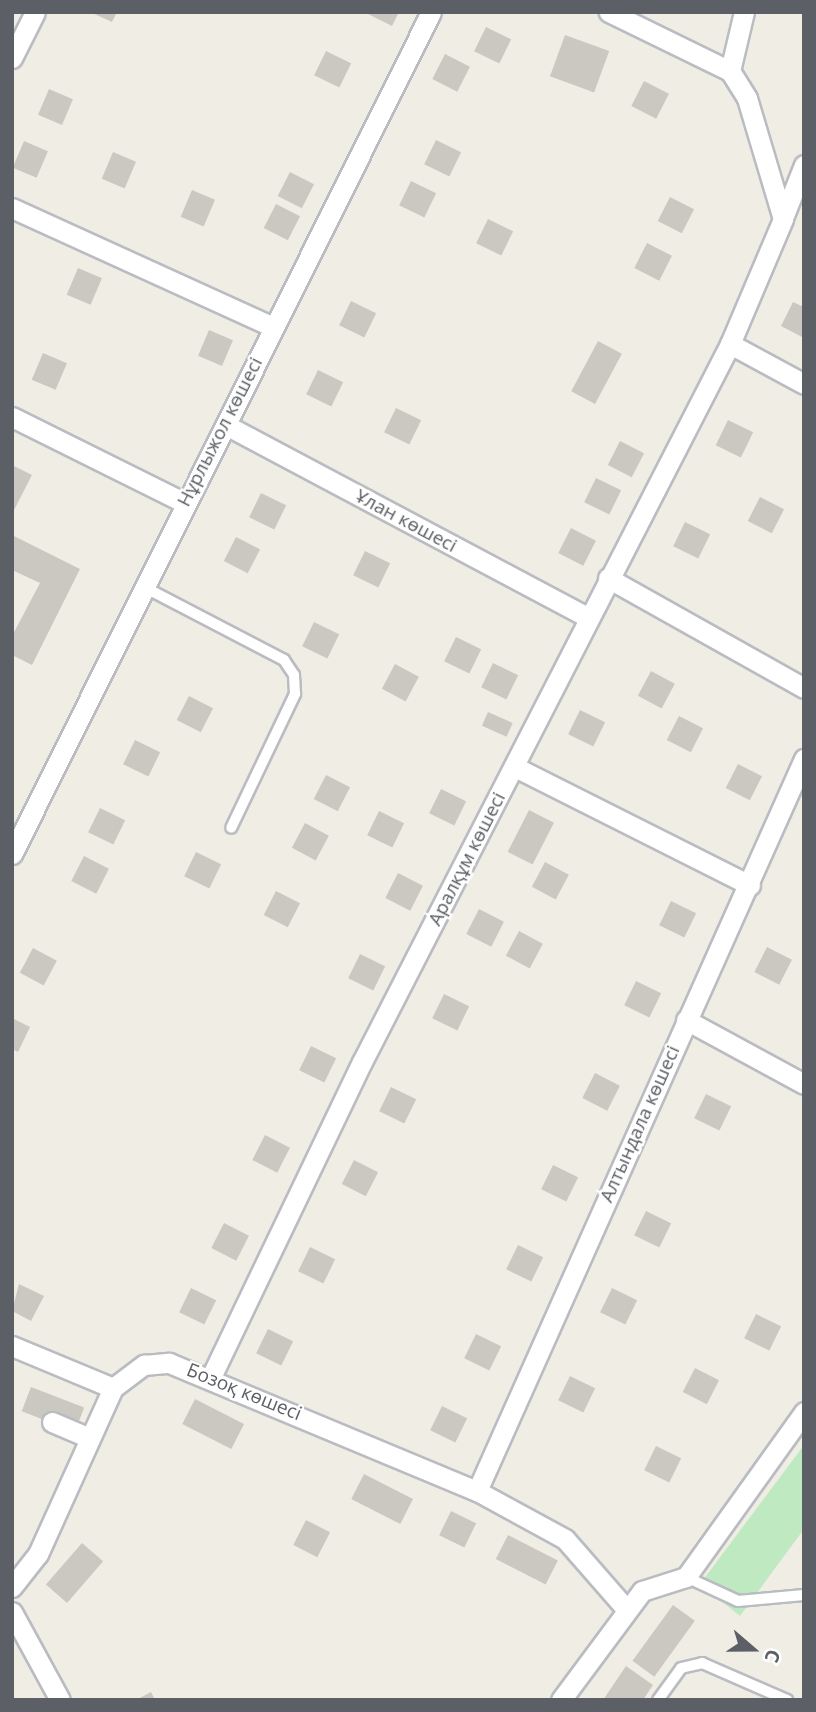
<!DOCTYPE html>
<html>
<head>
<meta charset="utf-8">
<style>
  body { margin:0 }
  #map { position:relative; width:816px; height:1712px; overflow:hidden; background:#f0eee4; font-family:"Open Sans",sans-serif }
  div>[style] { position:absolute }
  [style*='--x'] { left:calc(var(--x)*1px); top:calc(var(--y)*1px); width:calc(var(--w)*1px); rotate:calc(var(--a)*1deg) }
  .green>* { inset:0; background:#bfe9c0 }
  .building>* { inset:0; background:#cbc8c1; transform-origin:0 0 }
  .roads { filter:drop-shadow(2px 0 #b9bcc1) drop-shadow(-2px 0 #b9bcc1) drop-shadow(0 2px #b9bcc1) drop-shadow(0 -2px #b9bcc1) }
  .service>* { height:10px; margin:-5px; padding:0 5px; transform-origin:5px; border-radius:5px; background:#fff }
  .minor>* { height:19px; margin:-9.5px; padding:0 9.5px; transform-origin:9.5px; border-radius:9.5px; background:#fff }
  span { translate:-50% -50%; white-space:nowrap; text-align:center; line-height:1.15; -webkit-text-stroke:5px #fff; paint-order:stroke }
  .street-label { font-size:19px; color:#5c6066 }
  .frame { position:absolute; inset:0; border:14px solid #5c6066; pointer-events:none }
  .north { position:absolute; left:718px; top:1614px; width:70px; height:70px; -webkit-text-stroke:5px #fff; paint-order:stroke; rotate:110deg; font-size:19px; font-weight:700; line-height:28px; text-align:center; color:#5c6066 }
  .north::after { content:''; display:block; margin:auto; width:24px; height:32px; background:#5c6066; clip-path:polygon(50% 0,100% 100%,50% 72%,0 100%) }
</style>
</head>
<body>
<div id="map">
  <div class="green">
    <div style="clip-path:polygon(804px 1445px,804px 1529px,740px 1616px,700px 1584px)"></div>
  </div>
  <div class="building">
    <div style="clip-path:polygon(90px 12px,117px 12px,112px 22px)"></div>
    <div style="clip-path:polygon(364px 12px,399px 12px,392px 26px)"></div>
    <div style="left:486px;top:27px;width:28px;height:27px;rotate:26deg"></div>
    <div style="left:565px;top:35px;width:47px;height:44px;rotate:20deg"></div>
    <div style="left:326px;top:51px;width:28px;height:27px;rotate:26deg"></div>
    <div style="left:445px;top:54px;width:28px;height:28px;rotate:27deg"></div>
    <div style="left:644px;top:81px;width:28px;height:28px;rotate:27deg"></div>
    <div style="left:49px;top:89px;width:26px;height:28px;rotate:23deg"></div>
    <div style="left:436px;top:140px;width:28px;height:27px;rotate:26deg"></div>
    <div style="left:24px;top:141px;width:26px;height:29px;rotate:23deg"></div>
    <div style="left:113px;top:152px;width:25px;height:29px;rotate:23deg"></div>
    <div style="left:290px;top:172px;width:27px;height:27px;rotate:27deg"></div>
    <div style="left:411px;top:181px;width:28px;height:27px;rotate:26deg"></div>
    <div style="left:192px;top:190px;width:25px;height:29px;rotate:23deg"></div>
    <div style="left:670px;top:197px;width:27px;height:27px;rotate:27deg"></div>
    <div style="left:276px;top:204px;width:27px;height:27px;rotate:27deg"></div>
    <div style="left:488px;top:219px;width:28px;height:27px;rotate:26deg"></div>
    <div style="left:647px;top:243px;width:28px;height:28px;rotate:27deg"></div>
    <div style="left:78px;top:268px;width:26px;height:29px;rotate:23deg"></div>
    <div style="left:351px;top:301px;width:28px;height:27px;rotate:26deg"></div>
    <div style="clip-path:polygon(793px 302px,804px 307px,804px 338px,781px 326px)"></div>
    <div style="left:209px;top:330px;width:26px;height:28px;rotate:23deg"></div>
    <div style="left:598px;top:341px;width:27px;height:57px;rotate:28deg"></div>
    <div style="left:43px;top:353px;width:26px;height:29px;rotate:23deg"></div>
    <div style="left:318px;top:370px;width:28px;height:27px;rotate:26deg"></div>
    <div style="left:396px;top:408px;width:28px;height:27px;rotate:26deg"></div>
    <div style="left:728px;top:420px;width:28px;height:28px;rotate:26deg"></div>
    <div style="left:620px;top:441px;width:27px;height:27px;rotate:27deg"></div>
    <div style="clip-path:polygon(12px 465px,32px 475px,12px 514px)"></div>
    <div style="left:596px;top:478px;width:28px;height:27px;rotate:26deg"></div>
    <div style="left:261px;top:493px;width:28px;height:27px;rotate:26deg"></div>
    <div style="left:760px;top:497px;width:27px;height:27px;rotate:27deg"></div>
    <div style="left:685px;top:522px;width:28px;height:27px;rotate:26deg"></div>
    <div style="left:571px;top:528px;width:28px;height:28px;rotate:27deg"></div>
    <div style="clip-path:polygon(12px 535px,80px 569px,32px 665px,12px 655px,12px 636px,40px 583px,12px 570px)"></div>
    <div style="left:236px;top:537px;width:27px;height:27px;rotate:27deg"></div>
    <div style="left:365px;top:551px;width:28px;height:27px;rotate:26deg"></div>
    <div style="left:314px;top:622px;width:28px;height:27px;rotate:26deg"></div>
    <div style="left:456px;top:637px;width:28px;height:27px;rotate:26deg"></div>
    <div style="left:493px;top:663px;width:28px;height:27px;rotate:26deg"></div>
    <div style="left:395px;top:664px;width:27px;height:28px;rotate:28deg"></div>
    <div style="left:651px;top:671px;width:27px;height:28px;rotate:28deg"></div>
    <div style="left:189px;top:696px;width:27px;height:27px;rotate:27deg"></div>
    <div style="left:580px;top:710px;width:28px;height:27px;rotate:26deg"></div>
    <div style="left:488px;top:712px;width:27px;height:15px;rotate:24deg"></div>
    <div style="left:679px;top:716px;width:27px;height:27px;rotate:27deg"></div>
    <div style="left:135px;top:740px;width:28px;height:27px;rotate:26deg"></div>
    <div style="left:738px;top:764px;width:27px;height:27px;rotate:27deg"></div>
    <div style="left:326px;top:775px;width:27px;height:27px;rotate:27deg"></div>
    <div style="left:441px;top:789px;width:28px;height:27px;rotate:26deg"></div>
    <div style="left:100px;top:808px;width:28px;height:27px;rotate:26deg"></div>
    <div style="left:529px;top:810px;width:28px;height:47px;rotate:27deg"></div>
    <div style="left:379px;top:811px;width:28px;height:27px;rotate:26deg"></div>
    <div style="left:305px;top:823px;width:27px;height:28px;rotate:28deg"></div>
    <div style="left:196px;top:852px;width:28px;height:27px;rotate:26deg"></div>
    <div style="left:84px;top:856px;width:28px;height:28px;rotate:27deg"></div>
    <div style="left:545px;top:862px;width:27px;height:28px;rotate:28deg"></div>
    <div style="left:398px;top:873px;width:28px;height:28px;rotate:27deg"></div>
    <div style="left:276px;top:891px;width:27px;height:27px;rotate:27deg"></div>
    <div style="left:671px;top:901px;width:28px;height:27px;rotate:26deg"></div>
    <div style="left:479px;top:909px;width:28px;height:28px;rotate:27deg"></div>
    <div style="left:519px;top:931px;width:27px;height:28px;rotate:28deg"></div>
    <div style="left:767px;top:947px;width:28px;height:28px;rotate:27deg"></div>
    <div style="left:33px;top:948px;width:27px;height:28px;rotate:28deg"></div>
    <div style="left:360px;top:954px;width:28px;height:27px;rotate:26deg"></div>
    <div style="left:636px;top:981px;width:28px;height:27px;rotate:26deg"></div>
    <div style="left:444px;top:994px;width:28px;height:27px;rotate:26deg"></div>
    <div style="clip-path:polygon(12px 1018px,30px 1027px,18px 1052px,12px 1049px)"></div>
    <div style="left:311px;top:1046px;width:28px;height:27px;rotate:26deg"></div>
    <div style="left:595px;top:1073px;width:28px;height:28px;rotate:27deg"></div>
    <div style="left:391px;top:1087px;width:28px;height:27px;rotate:26deg"></div>
    <div style="left:706px;top:1094px;width:28px;height:27px;rotate:26deg"></div>
    <div style="left:265px;top:1135px;width:28px;height:28px;rotate:27deg"></div>
    <div style="left:354px;top:1160px;width:27px;height:27px;rotate:27deg"></div>
    <div style="left:553px;top:1165px;width:28px;height:27px;rotate:26deg"></div>
    <div style="left:646px;top:1211px;width:28px;height:27px;rotate:26deg"></div>
    <div style="left:224px;top:1223px;width:28px;height:28px;rotate:27deg"></div>
    <div style="left:518px;top:1245px;width:28px;height:27px;rotate:26deg"></div>
    <div style="left:310px;top:1247px;width:28px;height:27px;rotate:26deg"></div>
    <div style="clip-path:polygon(19px 1284px,44px 1296px,31px 1321px,12px 1311px)"></div>
    <div style="left:191px;top:1288px;width:28px;height:27px;rotate:26deg"></div>
    <div style="left:612px;top:1288px;width:28px;height:27px;rotate:26deg"></div>
    <div style="left:756px;top:1314px;width:28px;height:27px;rotate:26deg"></div>
    <div style="left:268px;top:1329px;width:28px;height:27px;rotate:26deg"></div>
    <div style="left:476px;top:1334px;width:28px;height:27px;rotate:26deg"></div>
    <div style="left:695px;top:1368px;width:27px;height:27px;rotate:27deg"></div>
    <div style="left:570px;top:1376px;width:28px;height:27px;rotate:26deg"></div>
    <div style="left:31px;top:1387px;width:57px;height:26px;rotate:21deg"></div>
    <div style="left:195px;top:1399px;width:55px;height:28px;rotate:27deg"></div>
    <div style="left:442px;top:1406px;width:28px;height:27px;rotate:26deg"></div>
    <div style="left:656px;top:1446px;width:28px;height:27px;rotate:26deg"></div>
    <div style="left:364px;top:1474px;width:55px;height:28px;rotate:27deg"></div>
    <div style="left:451px;top:1511px;width:28px;height:27px;rotate:26deg"></div>
    <div style="left:306px;top:1520px;width:27px;height:28px;rotate:27deg"></div>
    <div style="left:508px;top:1535px;width:56px;height:27px;rotate:27deg"></div>
    <div style="left:82px;top:1543px;width:28px;height:55px;rotate:41deg"></div>
    <div style="left:673px;top:1605px;width:27px;height:69px;rotate:36deg"></div>
    <div style="clip-path:polygon(626px 1666px,653px 1685px,643px 1700px,603px 1700px)"></div>
    <div style="clip-path:polygon(151px 1692px,155px 1700px,136px 1700px)"></div>
  </div>
  <div class="roads">
    <div class="service">
      <div style="--x:144;--y:587;--w:158;--a:27.5"></div>
      <div style="--x:284;--y:660;--w:18;--a:56"></div>
      <div style="--x:294;--y:675;--w:19;--a:87"></div>
      <div style="--x:295;--y:694;--w:148;--a:115.5"></div>
      <div style="--x:686;--y:1577;--w:57;--a:24.8"></div>
      <div style="--x:738;--y:1601;--w:66;--a:-5.2"></div>
      <div style="--x:658;--y:1700;--w:39;--a:-54"></div>
      <div style="--x:681;--y:1668;--w:22;--a:-13"></div>
      <div style="--x:702;--y:1663;--w:93;--a:23.5"></div>
    </div>
    <div class="minor">
      <div style="--x:12;--y:58;--w:51;--a:-63.4"></div>
      <div style="--x:730;--y:71;--w:61;--a:-76.7"></div>
      <div style="--x:12;--y:208;--w:287;--a:24.5"></div>
      <div style="--x:783;--y:218;--w:57;--a:-68.4"></div>
      <div style="--x:730;--y:344;--w:84;--a:28.4"></div>
      <div style="--x:12;--y:417;--w:191;--a:26.4"></div>
      <div style="--x:226;--y:425;--w:409;--a:28"></div>
      <div style="--x:608;--y:578;--w:225;--a:29.3"></div>
      <div style="--x:515;--y:767;--w:263;--a:26.7"></div>
      <div style="--x:12;--y:854;--w:940;--a:-63.54"></div>
      <div style="--x:686;--y:1020;--w:134;--a:28.5"></div>
      <div style="--x:12;--y:1346;--w:109;--a:22.6"></div>
      <div style="--x:113;--y:1388;--w:39;--a:-37"></div>
      <div style="--x:144;--y:1365;--w:25;--a:-5"></div>
      <div style="--x:169;--y:1363;--w:334;--a:22.6"></div>
      <div style="--x:477;--y:1491;--w:100;--a:28.6"></div>
      <div style="--x:565;--y:1539;--w:93;--a:48.9"></div>
      <div style="--x:211;--y:1377;--w:349;--a:-64.4"></div>
      <div style="--x:362;--y:1062;--w:807;--a:-62.86"></div>
      <div style="--x:730;--y:344;--w:136;--a:-67"></div>
      <div style="--x:783;--y:219;--w:126;--a:-106.6"></div>
      <div style="--x:747;--y:98;--w:32;--a:-122"></div>
      <div style="--x:730;--y:71;--w:135;--a:-154"></div>
      <div style="--x:52;--y:1422;--w:39;--a:23"></div>
      <div style="--x:477;--y:1491;--w:802;--a:-65.93"></div>
      <div style="--x:12;--y:1587;--w:42;--a:-51.8"></div>
      <div style="--x:38;--y:1554;--w:182;--a:-65.7"></div>
      <div style="--x:12;--y:1612;--w:100;--a:61.4"></div>
      <div style="--x:561;--y:1700;--w:136;--a:-53.4"></div>
      <div style="--x:642;--y:1591;--w:46;--a:-17.7"></div>
      <div style="--x:686;--y:1577;--w:203;--a:-54.4"></div>
    </div>
  </div>
  <div class="street-label">
    <span style="left:220px;top:432px;rotate:-63deg">Нұрлыжол көшесі</span>
    <span style="left:406px;top:521px;rotate:28deg">Ұлан көшесі</span>
    <span style="left:467px;top:859px;rotate:-63deg">Аралқұм көшесі</span>
    <span style="left:640px;top:1124px;rotate:-66deg">Алтындала көшесі</span>
    <span style="left:244px;top:1392px;rotate:22deg">Бозоқ көшесі</span>
  </div>
  <div class="frame"></div>
  <div class="north">С</div>
</div>
</body>
</html>
